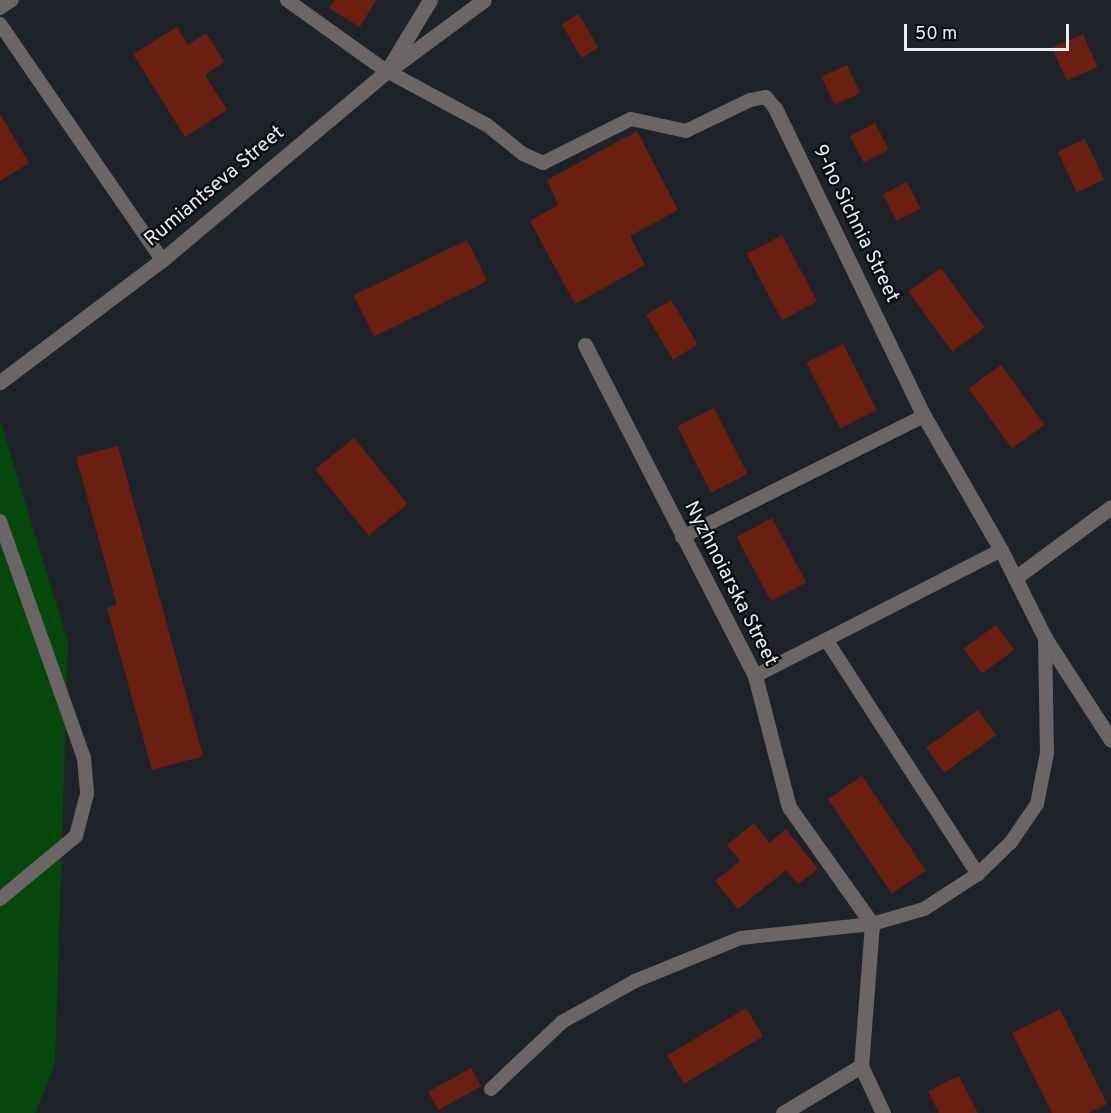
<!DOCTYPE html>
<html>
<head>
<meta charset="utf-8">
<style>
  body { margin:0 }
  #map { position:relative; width:1111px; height:1113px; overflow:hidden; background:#1e232a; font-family:Overpass,sans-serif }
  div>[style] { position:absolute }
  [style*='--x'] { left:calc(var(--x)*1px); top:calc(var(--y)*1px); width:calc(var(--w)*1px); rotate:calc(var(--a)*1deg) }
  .green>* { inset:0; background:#06470c }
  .building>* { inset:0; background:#6b1f10; transform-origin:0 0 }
  .service>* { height:14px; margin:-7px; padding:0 7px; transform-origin:7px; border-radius:7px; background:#6b6665 }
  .minor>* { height:15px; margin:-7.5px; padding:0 7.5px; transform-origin:7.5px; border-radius:7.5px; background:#6b6665 }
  span { translate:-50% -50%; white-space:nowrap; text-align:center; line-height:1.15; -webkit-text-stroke:4.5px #0a0c0f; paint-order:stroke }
  .street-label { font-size:20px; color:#eaedf2 }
  .scale { position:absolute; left:904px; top:24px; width:165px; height:27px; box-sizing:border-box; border:3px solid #eaedf2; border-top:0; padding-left:8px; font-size:18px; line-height:21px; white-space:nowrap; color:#eaedf2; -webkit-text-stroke:4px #0a0c0f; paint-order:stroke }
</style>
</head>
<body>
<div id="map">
  <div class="green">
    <div style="clip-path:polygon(0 420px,68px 642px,55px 1064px,35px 1113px,0 1113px)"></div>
  </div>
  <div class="building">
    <div style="clip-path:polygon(334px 0,376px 0,360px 27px,329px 8px)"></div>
    <div style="left:579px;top:14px;width:39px;height:20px;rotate:60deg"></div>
    <div style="clip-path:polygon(177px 27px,188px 45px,206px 33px,224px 62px,205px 75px,227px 110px,185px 137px,133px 54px)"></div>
    <div style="left:1083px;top:34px;width:36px;height:34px;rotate:66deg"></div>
    <div style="left:847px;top:65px;width:31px;height:28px;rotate:65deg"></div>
    <div style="clip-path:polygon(0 114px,29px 163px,0 181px)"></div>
    <div style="left:875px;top:123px;width:30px;height:28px;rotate:63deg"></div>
    <div style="clip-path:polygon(637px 131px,678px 210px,630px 236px,645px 265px,575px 304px,530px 221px,558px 205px,547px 180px)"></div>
    <div style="left:1085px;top:139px;width:45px;height:30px;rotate:65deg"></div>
    <div style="left:907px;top:182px;width:30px;height:27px;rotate:63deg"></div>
    <div style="left:782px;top:235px;width:75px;height:40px;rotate:62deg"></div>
    <div style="left:467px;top:240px;width:46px;height:126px;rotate:64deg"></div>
    <div style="left:941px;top:268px;width:74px;height:40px;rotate:54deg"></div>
    <div style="left:671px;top:300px;width:52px;height:29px;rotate:59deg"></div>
    <div style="left:843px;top:344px;width:74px;height:41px;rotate:63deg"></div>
    <div style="left:1001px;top:365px;width:74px;height:40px;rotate:54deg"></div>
    <div style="left:714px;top:408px;width:74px;height:41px;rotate:63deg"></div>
    <div style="left:354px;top:438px;width:85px;height:50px;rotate:51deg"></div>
    <div style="clip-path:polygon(118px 446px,203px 756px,152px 770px,107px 608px,117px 605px,76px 457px)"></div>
    <div style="left:772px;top:518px;width:73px;height:40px;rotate:62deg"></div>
    <div style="left:996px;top:625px;width:31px;height:40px;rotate:54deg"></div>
    <div style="left:978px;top:710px;width:31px;height:64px;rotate:54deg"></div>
    <div style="left:862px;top:776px;width:114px;height:41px;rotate:56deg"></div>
    <div style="clip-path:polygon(754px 823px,769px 843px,786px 829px,818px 869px,798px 884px,786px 870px,738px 909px,715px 881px,740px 861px,727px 845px)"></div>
    <div style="left:746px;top:1008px;width:33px;height:92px;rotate:59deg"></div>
    <div style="clip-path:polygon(1060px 1009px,1107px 1104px,1089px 1113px,1052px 1113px,1012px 1033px)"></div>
    <div style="left:471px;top:1068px;width:21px;height:49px;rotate:61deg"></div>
    <div style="clip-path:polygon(959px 1076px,978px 1113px,939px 1113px,928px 1091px)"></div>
  </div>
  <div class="service">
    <div style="--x:287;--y:0;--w:122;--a:35.6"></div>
    <div style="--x:0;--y:8;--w:14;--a:-34"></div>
    <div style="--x:0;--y:24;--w:286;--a:55.5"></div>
    <div style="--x:387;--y:71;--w:114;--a:28.4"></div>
    <div style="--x:487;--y:125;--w:46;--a:38.9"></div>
    <div style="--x:523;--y:154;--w:22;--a:24"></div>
    <div style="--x:543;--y:163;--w:98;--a:-26.6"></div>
    <div style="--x:631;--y:119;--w:56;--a:12.3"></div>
    <div style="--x:686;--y:131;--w:71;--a:-25.8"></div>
    <div style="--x:750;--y:100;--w:16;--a:-11"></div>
    <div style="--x:766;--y:97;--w:14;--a:51"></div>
    <div style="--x:0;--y:521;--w:251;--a:70.5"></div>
    <div style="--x:84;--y:758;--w:36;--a:85"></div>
    <div style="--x:87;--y:794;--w:43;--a:104.7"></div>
    <div style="--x:76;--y:836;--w:99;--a:140.3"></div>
    <div style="--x:682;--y:537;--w:271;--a:-26.6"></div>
    <div style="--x:827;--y:641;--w:278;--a:57.1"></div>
    <div style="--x:755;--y:676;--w:276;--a:-27.1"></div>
    <div style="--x:491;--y:1089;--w:98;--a:-43.3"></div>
    <div style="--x:562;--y:1022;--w:84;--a:-29.3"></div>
    <div style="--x:635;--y:981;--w:114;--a:-22.1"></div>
    <div style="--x:741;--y:938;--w:132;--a:-6.1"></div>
    <div style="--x:872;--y:924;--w:54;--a:-16.1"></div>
    <div style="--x:924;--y:909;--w:64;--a:-32.9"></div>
    <div style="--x:978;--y:874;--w:46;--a:-44.1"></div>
    <div style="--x:1011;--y:842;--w:46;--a:-55.6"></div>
    <div style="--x:1037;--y:804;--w:52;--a:-78.9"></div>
    <div style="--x:1047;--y:753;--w:115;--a:-91"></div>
  </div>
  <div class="minor">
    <div style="--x:392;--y:68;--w:114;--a:-36.5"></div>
    <div style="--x:775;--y:108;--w:342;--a:64.2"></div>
    <div style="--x:924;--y:416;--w:155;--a:60.1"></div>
    <div style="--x:1001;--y:550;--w:98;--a:63.4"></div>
    <div style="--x:1045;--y:638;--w:121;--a:57.1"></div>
    <div style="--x:585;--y:345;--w:372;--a:62.8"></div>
    <div style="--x:755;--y:676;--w:135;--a:75.5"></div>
    <div style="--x:789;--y:807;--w:143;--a:54.6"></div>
    <div style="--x:872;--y:924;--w:142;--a:94.4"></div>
    <div style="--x:861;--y:1066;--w:52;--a:64.9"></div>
    <div style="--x:0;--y:382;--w:203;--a:-37"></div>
    <div style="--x:162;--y:260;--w:294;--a:-40"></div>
    <div style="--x:387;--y:71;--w:83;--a:-58.8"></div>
    <div style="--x:1015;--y:578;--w:119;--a:-36.5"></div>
    <div style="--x:783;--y:1113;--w:91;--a:-31.1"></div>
  </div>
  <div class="street-label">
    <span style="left:215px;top:187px;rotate:-40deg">Rumiantseva Street</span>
    <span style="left:855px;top:224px;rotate:64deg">9-ho Sichnia Street</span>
    <span style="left:730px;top:584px;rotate:63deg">Nyzhnoiarska Street</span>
  </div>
  <div class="scale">50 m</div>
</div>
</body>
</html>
